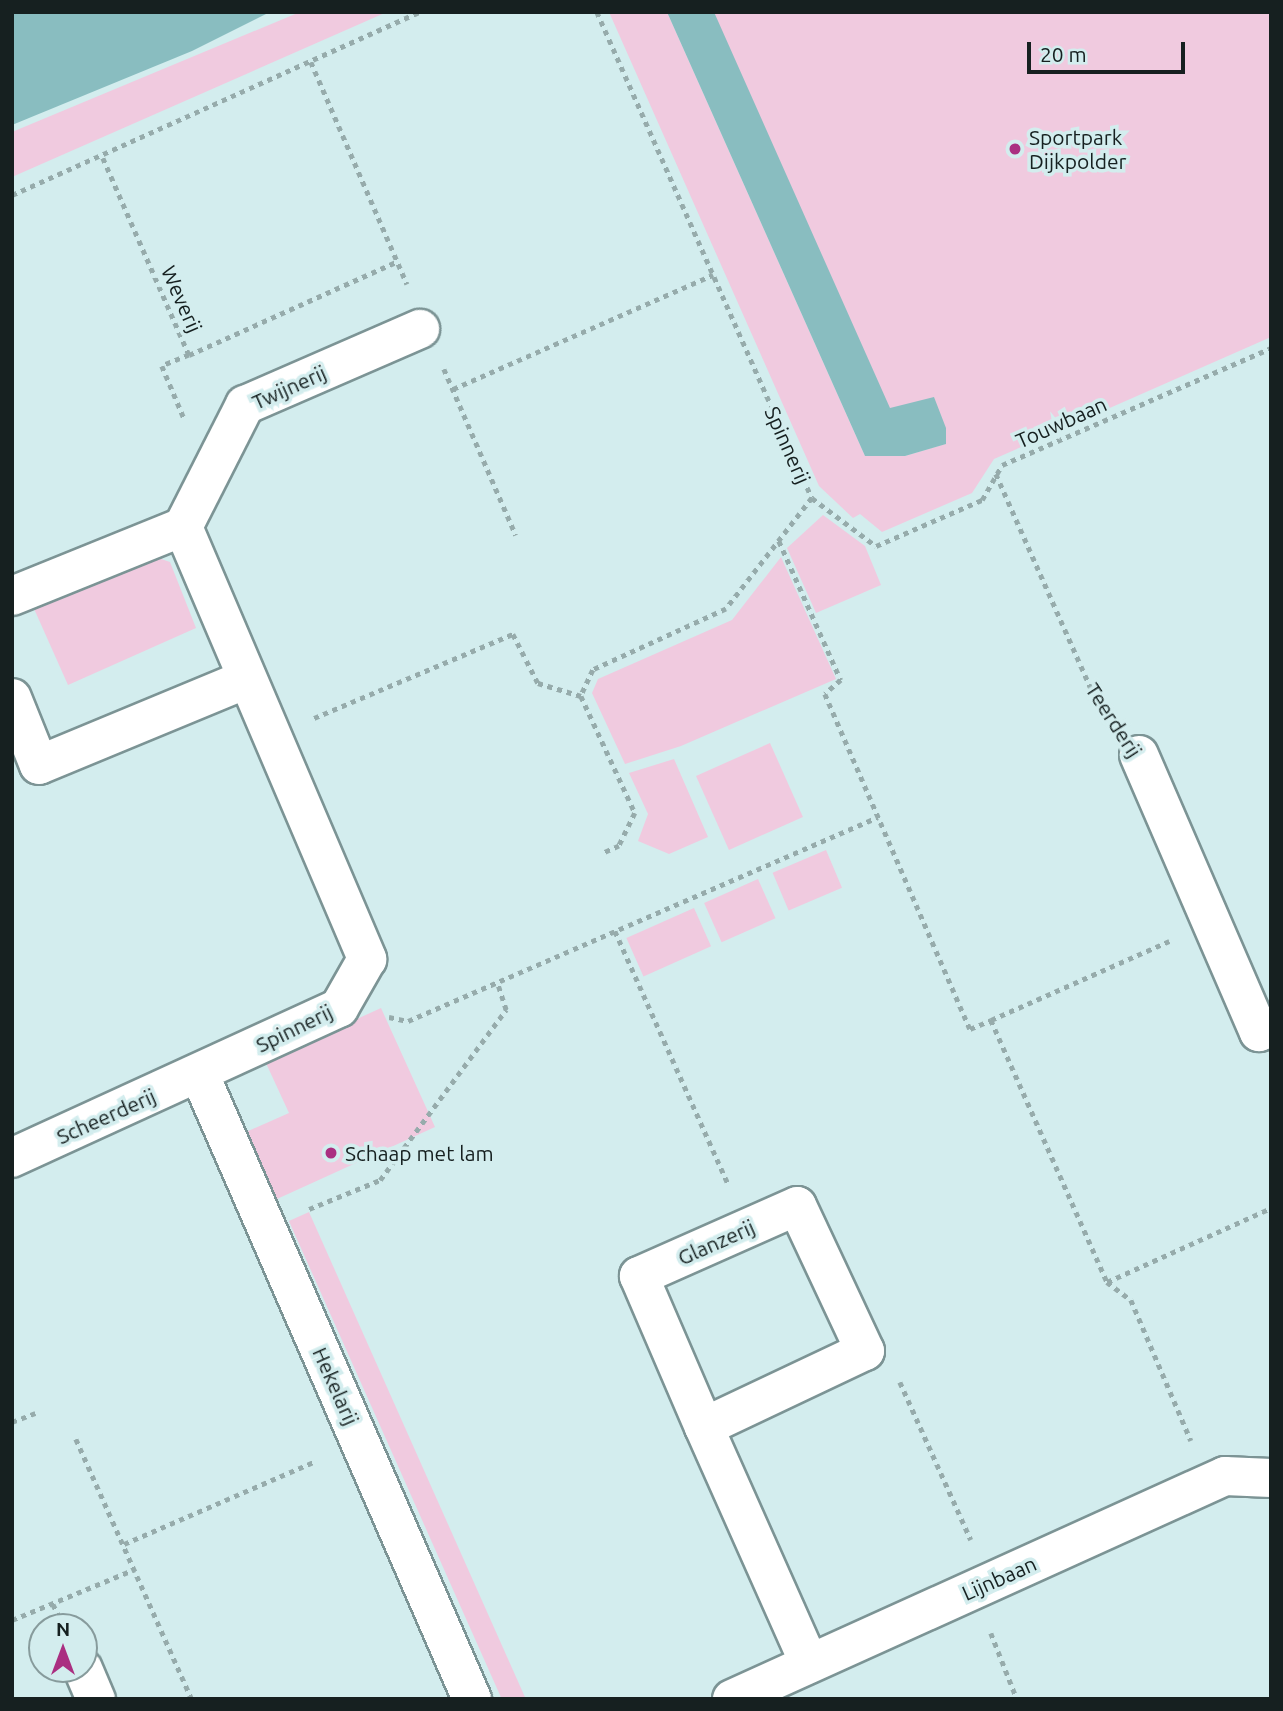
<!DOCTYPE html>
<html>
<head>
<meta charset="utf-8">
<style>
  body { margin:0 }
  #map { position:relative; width:1283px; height:1711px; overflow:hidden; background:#d3edee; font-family:Ubuntu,sans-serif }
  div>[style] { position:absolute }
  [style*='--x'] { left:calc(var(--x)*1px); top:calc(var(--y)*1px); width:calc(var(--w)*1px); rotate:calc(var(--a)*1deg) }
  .green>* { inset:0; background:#f0cadf; transform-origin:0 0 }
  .water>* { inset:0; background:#89bdc0 }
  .path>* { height:4.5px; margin-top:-2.25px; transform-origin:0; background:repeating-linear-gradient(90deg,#96abab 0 5px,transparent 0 10px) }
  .roads { filter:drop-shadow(2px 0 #7c9495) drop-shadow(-2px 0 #7c9495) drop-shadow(0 2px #7c9495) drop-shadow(0 -2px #7c9495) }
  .street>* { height:38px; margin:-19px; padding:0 19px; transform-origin:19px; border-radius:19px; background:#fff }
  .dots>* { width:19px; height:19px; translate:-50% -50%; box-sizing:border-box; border:4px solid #d3edee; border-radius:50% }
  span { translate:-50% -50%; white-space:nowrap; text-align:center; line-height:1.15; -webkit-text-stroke:7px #d3edee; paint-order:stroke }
  .poi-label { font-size:21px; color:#162020 }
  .left { translate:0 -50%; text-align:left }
  .street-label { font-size:21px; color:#162020 }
  .frame { position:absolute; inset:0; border:14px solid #162020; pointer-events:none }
  .north { position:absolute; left:28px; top:1613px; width:70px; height:70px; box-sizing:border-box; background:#d3edee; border:2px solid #879b9c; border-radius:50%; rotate:0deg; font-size:19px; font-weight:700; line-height:28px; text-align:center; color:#162020 }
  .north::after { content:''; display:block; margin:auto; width:24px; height:32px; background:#aa2f81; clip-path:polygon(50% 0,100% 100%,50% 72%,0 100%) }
  .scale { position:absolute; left:1027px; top:42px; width:158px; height:32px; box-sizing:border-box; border:4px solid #162020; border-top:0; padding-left:9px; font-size:21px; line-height:24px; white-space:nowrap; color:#162020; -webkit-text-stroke:5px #d3edee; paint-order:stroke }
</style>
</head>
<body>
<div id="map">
  <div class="green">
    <div style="clip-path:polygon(300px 12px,387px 12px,12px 177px,12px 132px)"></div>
    <div style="clip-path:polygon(609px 12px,667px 12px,865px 456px,905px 456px,945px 444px,885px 431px,698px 12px,1271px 12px,1271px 337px,994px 459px,972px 493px,882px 532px,860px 514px,853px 518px,819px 486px)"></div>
    <div style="clip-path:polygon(823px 515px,865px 546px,881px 585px,816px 613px,787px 548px)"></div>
    <div style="clip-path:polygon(149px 555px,170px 562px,196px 628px,68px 685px,31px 602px)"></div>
    <div style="clip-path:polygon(781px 557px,836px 679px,681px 746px,625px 764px,592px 693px,598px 679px,732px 620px)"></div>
    <div style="left:770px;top:743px;width:81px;height:81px;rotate:66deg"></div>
    <div style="clip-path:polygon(674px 759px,708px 837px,669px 854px,638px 841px,648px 814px,629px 773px)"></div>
    <div style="left:826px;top:850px;width:41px;height:58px;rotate:67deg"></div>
    <div style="left:758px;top:879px;width:43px;height:59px;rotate:66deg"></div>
    <div style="left:694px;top:908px;width:42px;height:74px;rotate:66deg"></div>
    <div style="clip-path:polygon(381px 1008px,435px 1127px,277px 1199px,246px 1132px,289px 1113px,265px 1061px)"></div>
    <div style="left:309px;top:1212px;width:532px;height:22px;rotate:66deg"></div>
  </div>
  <div class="water">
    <div style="clip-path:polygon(12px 12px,270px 12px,192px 51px,12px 125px)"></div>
    <div style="clip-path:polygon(667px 12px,714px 12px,890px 408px,934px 397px,946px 428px,946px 444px,905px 456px,865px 456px)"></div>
  </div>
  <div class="path">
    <div style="--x:597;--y:12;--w:531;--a:66.14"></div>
    <div style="--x:812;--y:498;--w:140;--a:127.8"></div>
    <div style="--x:726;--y:609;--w:146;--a:155.4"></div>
    <div style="--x:593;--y:670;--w:29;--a:115"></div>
    <div style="--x:581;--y:696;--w:129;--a:65.2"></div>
    <div style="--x:635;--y:813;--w:37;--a:116"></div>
    <div style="--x:619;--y:846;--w:17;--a:156"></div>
    <div style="--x:311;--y:62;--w:242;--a:66.6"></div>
    <div style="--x:103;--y:158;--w:215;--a:66.4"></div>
    <div style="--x:189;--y:355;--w:29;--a:158"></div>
    <div style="--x:162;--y:366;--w:56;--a:67.1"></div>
    <div style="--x:12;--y:195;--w:446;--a:-24.2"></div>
    <div style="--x:189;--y:355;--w:229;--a:-24.2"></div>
    <div style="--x:444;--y:369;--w:181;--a:66.6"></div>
    <div style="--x:453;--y:389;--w:284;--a:-23.7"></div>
    <div style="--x:996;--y:474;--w:249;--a:66.1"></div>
    <div style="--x:1097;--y:702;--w:21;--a:53"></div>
    <div style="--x:812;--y:498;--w:80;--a:36.9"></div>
    <div style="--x:876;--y:546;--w:116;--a:-23.5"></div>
    <div style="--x:982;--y:500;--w:40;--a:-60.3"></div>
    <div style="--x:1002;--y:465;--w:293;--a:-23.5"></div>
    <div style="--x:779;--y:541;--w:152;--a:66"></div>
    <div style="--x:841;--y:680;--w:21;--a:139"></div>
    <div style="--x:825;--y:694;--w:365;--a:66.6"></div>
    <div style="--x:970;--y:1029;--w:23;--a:-23"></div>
    <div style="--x:991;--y:1020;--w:287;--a:66.1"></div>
    <div style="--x:1107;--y:1282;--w:30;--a:37"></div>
    <div style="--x:1131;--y:1300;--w:153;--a:66.9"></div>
    <div style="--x:314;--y:718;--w:216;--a:-22.9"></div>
    <div style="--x:513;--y:634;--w:55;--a:63"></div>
    <div style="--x:538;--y:683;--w:45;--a:16.8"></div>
    <div style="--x:615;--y:931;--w:279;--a:65.9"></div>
    <div style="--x:389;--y:1017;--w:19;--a:12"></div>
    <div style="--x:408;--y:1021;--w:512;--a:-23.46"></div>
    <div style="--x:991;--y:1020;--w:195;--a:-23.9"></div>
    <div style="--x:309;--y:1209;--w:77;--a:-22.2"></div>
    <div style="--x:380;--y:1180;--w:212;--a:-53.5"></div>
    <div style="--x:506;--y:1010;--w:28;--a:-108"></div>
    <div style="--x:1107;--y:1282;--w:180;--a:-24.3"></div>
    <div style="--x:900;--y:1382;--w:173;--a:65.8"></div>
    <div style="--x:12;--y:1422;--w:25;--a:-21"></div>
    <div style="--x:76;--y:1439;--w:285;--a:66"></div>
    <div style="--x:124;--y:1544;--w:209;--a:-23.4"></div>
    <div style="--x:53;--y:1604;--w:25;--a:64"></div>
    <div style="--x:12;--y:1620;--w:133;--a:-22.5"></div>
    <div style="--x:991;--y:1633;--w:71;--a:68.5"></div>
  </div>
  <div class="roads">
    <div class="street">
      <div style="--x:183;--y:527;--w:137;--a:-63.1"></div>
      <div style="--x:245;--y:405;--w:191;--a:-23.5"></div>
      <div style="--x:12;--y:596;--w:184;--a:-22"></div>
      <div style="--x:183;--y:527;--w:470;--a:66.9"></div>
      <div style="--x:367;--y:959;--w:56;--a:119.7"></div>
      <div style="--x:339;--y:1008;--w:360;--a:155.4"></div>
      <div style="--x:12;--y:698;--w:72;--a:68.1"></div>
      <div style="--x:39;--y:765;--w:225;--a:-22.5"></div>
      <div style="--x:1139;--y:755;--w:302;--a:66.6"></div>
      <div style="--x:1259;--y:1032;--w:13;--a:-27"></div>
      <div style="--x:199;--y:1073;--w:683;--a:66.44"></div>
      <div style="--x:704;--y:1427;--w:178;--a:-25.3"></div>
      <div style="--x:865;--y:1351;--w:160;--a:-115.1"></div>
      <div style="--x:797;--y:1206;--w:173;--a:156.1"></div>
      <div style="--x:639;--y:1276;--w:164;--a:66.7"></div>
      <div style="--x:704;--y:1427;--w:256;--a:66"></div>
      <div style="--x:83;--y:1669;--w:33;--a:67"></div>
      <div style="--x:732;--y:1699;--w:541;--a:-24.34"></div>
      <div style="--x:1225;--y:1476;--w:46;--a:2.5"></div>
    </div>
  </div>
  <div class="dots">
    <div style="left:1015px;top:149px;background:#aa2f81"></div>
    <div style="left:331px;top:1153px;background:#aa2f81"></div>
  </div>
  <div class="poi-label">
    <span class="left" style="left:1029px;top:149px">Sportpark<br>Dijkpolder</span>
    <span class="left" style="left:345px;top:1153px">Schaap met lam</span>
  </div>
  <div class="street-label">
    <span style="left:182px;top:299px;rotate:66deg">Weverij</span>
    <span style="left:289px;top:387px;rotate:-24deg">Twijnerij</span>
    <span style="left:1061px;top:422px;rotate:-24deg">Touwbaan</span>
    <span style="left:788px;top:445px;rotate:66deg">Spinnerij</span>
    <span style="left:1114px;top:720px;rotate:57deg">Teerderij</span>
    <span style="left:294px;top:1028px;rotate:-26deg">Spinnerij</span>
    <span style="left:106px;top:1116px;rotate:-24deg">Scheerderij</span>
    <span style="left:716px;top:1242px;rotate:-24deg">Glanzerij</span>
    <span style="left:336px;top:1386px;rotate:66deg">Hekelarij</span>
    <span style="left:999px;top:1578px;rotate:-24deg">Lijnbaan</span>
  </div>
  <div class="frame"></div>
  <div class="north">N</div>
  <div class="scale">20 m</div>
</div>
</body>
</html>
